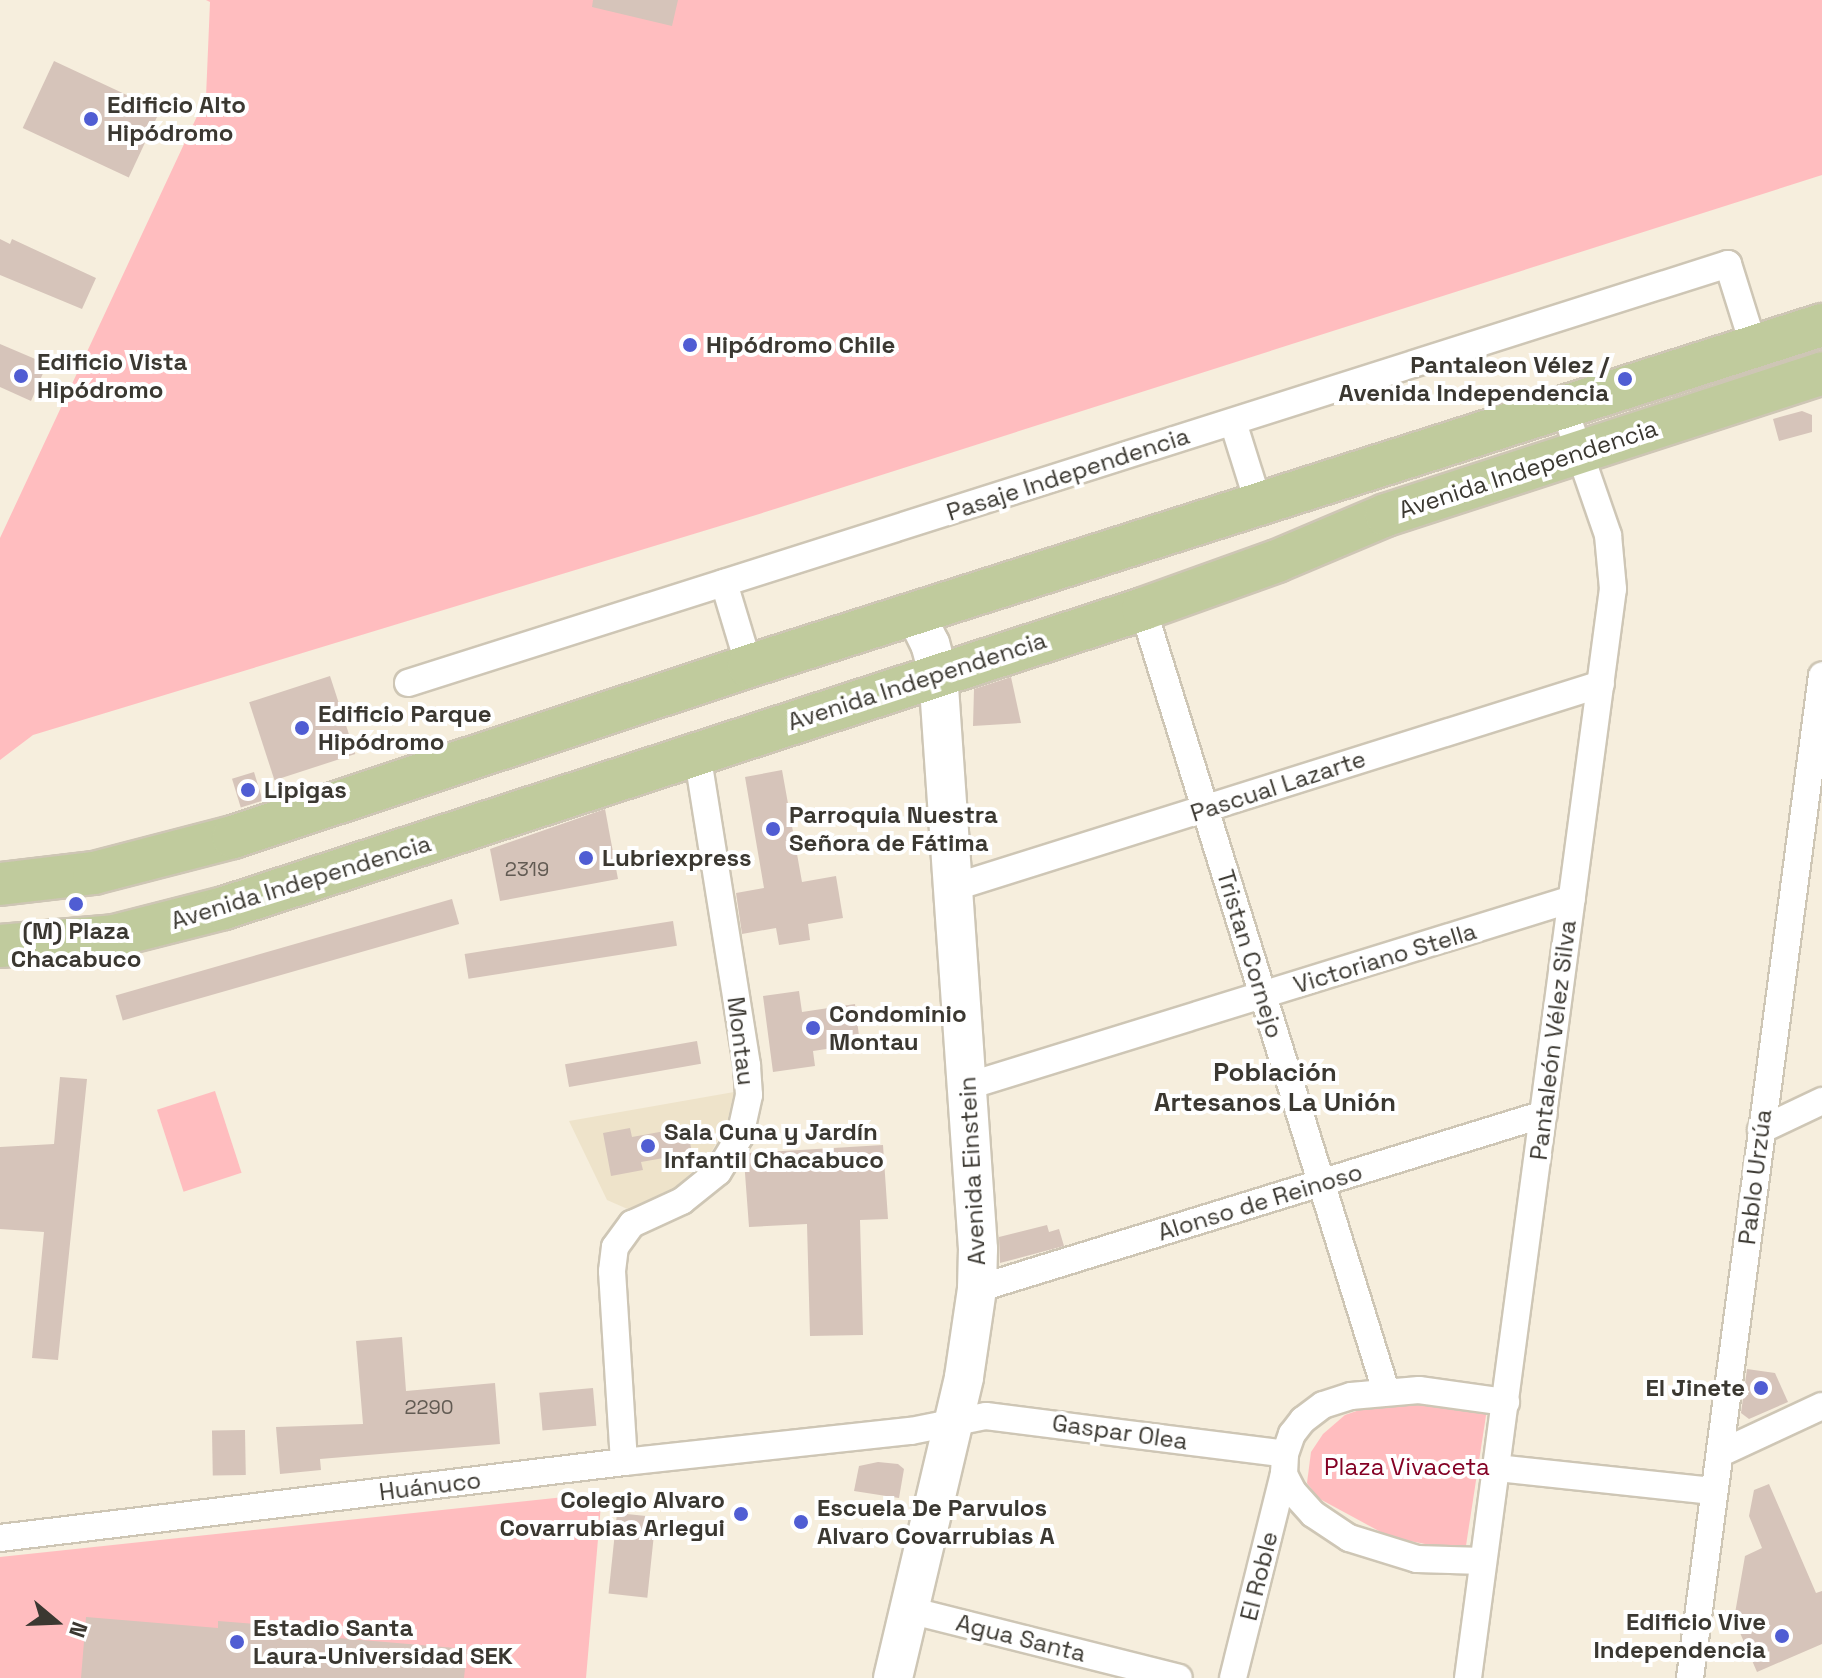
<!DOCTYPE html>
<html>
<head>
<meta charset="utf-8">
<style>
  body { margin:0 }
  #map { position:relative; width:1822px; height:1678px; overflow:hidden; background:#f6eedd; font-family:"Space Grotesk",sans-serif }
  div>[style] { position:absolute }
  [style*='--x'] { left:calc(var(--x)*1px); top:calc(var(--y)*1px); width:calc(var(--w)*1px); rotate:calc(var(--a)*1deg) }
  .built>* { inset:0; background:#eee3ca }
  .green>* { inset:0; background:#ffbdbf; transform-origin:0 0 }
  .building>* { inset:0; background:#d6c4ba; transform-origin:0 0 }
  .roads { filter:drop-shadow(2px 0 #cec6b5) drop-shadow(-2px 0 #cec6b5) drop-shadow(0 2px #cec6b5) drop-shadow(0 -2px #cec6b5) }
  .minor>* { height:26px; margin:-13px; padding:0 13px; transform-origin:13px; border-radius:13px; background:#fff }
  .secondary>* { height:38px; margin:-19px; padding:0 19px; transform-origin:19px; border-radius:19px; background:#fff }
  .primary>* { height:42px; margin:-21px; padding:0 21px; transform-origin:21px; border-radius:21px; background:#c0cb9d }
  .dots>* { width:22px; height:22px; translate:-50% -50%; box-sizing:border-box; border:4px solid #fff; border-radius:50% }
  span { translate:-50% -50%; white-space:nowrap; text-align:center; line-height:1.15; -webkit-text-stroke:8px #fff; paint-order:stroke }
  .number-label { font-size:20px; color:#625b53 }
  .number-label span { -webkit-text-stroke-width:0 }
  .poi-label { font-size:24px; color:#3b3831; font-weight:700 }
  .left { translate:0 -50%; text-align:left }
  .right { translate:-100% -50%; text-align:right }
  .street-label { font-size:24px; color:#3b3831 }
  .park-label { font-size:24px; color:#840225 }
  .neighbourhood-label { font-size:26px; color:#3b3831; font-weight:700 }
  .north { position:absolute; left:16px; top:1582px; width:80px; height:80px; -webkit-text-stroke:6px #fff; paint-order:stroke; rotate:109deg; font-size:22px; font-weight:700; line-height:32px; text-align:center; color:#3b3831 }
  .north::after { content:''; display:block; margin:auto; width:28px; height:36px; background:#3b3831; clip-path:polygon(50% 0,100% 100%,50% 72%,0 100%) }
</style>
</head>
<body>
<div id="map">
  <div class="built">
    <div style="clip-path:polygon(734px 1092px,728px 1119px,709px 1157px,669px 1193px,632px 1211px,607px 1200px,569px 1121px)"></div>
  </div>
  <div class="green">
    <div style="clip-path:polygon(206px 0,1822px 0,1822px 175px,756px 515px,33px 735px,0 760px,0 538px,206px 97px,210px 2px)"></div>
    <div style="left:215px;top:1091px;width:86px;height:61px;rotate:72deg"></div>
    <div style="clip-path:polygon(1391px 1399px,1487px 1409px,1465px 1552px,1390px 1537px,1318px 1498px,1307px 1483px,1311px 1452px,1323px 1434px,1345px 1415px)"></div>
    <div style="clip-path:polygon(602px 1493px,586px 1678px,0 1678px,0 1557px)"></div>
  </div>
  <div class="building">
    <div style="clip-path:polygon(593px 0,678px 0,672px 26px,592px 7px)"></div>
    <div style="left:54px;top:61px;width:117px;height:74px;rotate:25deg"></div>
    <div style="clip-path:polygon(0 239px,10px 244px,12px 239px,96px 278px,82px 309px,0 275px)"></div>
    <div style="clip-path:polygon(0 344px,47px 364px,31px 401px,0 387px)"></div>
    <div style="clip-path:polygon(1802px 411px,1812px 415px,1812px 432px,1779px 441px,1773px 419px)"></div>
    <div style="left:330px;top:676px;width:82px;height:85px;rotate:72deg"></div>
    <div style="clip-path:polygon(1011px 677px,1021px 723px,973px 726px,974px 689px)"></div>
    <div style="clip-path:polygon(782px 770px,802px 882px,836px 876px,843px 918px,808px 924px,810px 940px,779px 945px,776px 928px,742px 934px,736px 893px,764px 888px,745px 777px)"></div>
    <div style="left:254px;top:772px;width:30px;height:23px;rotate:73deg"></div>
    <div style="clip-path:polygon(605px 809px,618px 879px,500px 901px,490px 849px)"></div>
    <div style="left:452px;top:899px;width:26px;height:350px;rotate:74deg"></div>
    <div style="left:673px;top:921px;width:25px;height:211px;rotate:81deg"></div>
    <div style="clip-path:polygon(799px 991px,802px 1012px,855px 1004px,860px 1044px,813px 1051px,815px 1066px,773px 1072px,763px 996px)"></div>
    <div style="left:697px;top:1041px;width:23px;height:134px;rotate:80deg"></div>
    <div style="clip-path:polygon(60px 1077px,87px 1079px,58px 1360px,32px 1358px,44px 1232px,0 1229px,0 1147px,54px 1144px)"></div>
    <div style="clip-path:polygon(687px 1127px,692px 1153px,641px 1162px,643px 1170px,611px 1176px,603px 1133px,630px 1128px,632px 1137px)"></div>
    <div style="clip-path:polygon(883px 1145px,888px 1219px,860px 1220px,863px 1335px,810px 1336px,807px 1224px,749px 1227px,744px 1160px,749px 1153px)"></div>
    <div style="clip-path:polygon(1047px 1225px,1049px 1232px,1059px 1229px,1064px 1246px,1000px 1263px,999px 1237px)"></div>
    <div style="clip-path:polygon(402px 1337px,406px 1391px,495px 1383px,500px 1444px,320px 1459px,321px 1470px,280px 1474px,276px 1427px,363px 1424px,356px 1341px)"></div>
    <div style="clip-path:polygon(1747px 1369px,1775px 1373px,1788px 1402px,1749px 1419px,1741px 1413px)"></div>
    <div style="left:593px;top:1388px;width:38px;height:54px;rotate:85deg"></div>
    <div style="left:245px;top:1430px;width:45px;height:33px;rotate:89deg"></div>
    <div style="clip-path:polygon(878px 1462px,898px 1464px,904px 1469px,899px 1498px,854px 1491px,859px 1466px)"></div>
    <div style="clip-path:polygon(1769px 1484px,1816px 1593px,1822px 1591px,1822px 1644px,1757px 1672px,1734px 1619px,1745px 1556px,1762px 1548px,1749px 1516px,1754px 1490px)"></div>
    <div style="left:617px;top:1513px;width:39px;height:81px;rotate:6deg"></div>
    <div style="clip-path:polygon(86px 1617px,218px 1628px,218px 1621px,316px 1629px,315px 1636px,467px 1649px,464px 1678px,81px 1678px)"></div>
  </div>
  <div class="roads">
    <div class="minor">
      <div style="--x:1233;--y:422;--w:87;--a:72.6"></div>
      <div style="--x:724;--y:583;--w:87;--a:73.2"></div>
      <div style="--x:1143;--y:609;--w:819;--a:72.74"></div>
      <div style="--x:408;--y:683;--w:1385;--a:-17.61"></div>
      <div style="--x:1728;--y:264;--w:87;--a:72.6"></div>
      <div style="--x:955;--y:887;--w:677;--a:-17.44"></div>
      <div style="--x:968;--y:1086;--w:632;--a:-17.2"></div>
      <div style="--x:1761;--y:1130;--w:68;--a:-25.4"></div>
      <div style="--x:977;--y:1289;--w:593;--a:-17.15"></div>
      <div style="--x:1721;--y:1453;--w:111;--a:-25"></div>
      <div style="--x:624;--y:1462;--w:191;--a:-93.6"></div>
      <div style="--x:612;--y:1271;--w:24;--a:-83"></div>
      <div style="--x:615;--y:1247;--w:29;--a:-54"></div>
      <div style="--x:632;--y:1224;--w:55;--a:-24.7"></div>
      <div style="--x:682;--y:1201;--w:46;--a:-38.9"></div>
      <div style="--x:718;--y:1172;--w:42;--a:-58.6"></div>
      <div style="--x:740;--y:1136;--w:42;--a:-77.6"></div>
      <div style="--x:749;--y:1095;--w:30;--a:-94"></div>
      <div style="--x:747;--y:1065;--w:317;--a:-99.1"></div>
      <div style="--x:1497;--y:1468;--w:218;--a:6.1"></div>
      <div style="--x:0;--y:1538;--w:629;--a:-6.94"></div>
      <div style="--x:624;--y:1462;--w:289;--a:-6.2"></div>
      <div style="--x:911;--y:1431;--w:76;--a:-11.3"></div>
      <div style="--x:986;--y:1416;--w:301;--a:7.2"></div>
      <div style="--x:1483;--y:1561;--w:66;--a:-178.3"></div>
      <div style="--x:1417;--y:1559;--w:71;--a:-162.8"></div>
      <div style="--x:1349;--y:1538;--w:43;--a:-146.3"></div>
      <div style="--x:1313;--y:1514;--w:30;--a:-132"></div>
      <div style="--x:1293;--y:1492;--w:20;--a:-117"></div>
      <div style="--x:1284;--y:1474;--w:20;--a:-87"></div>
      <div style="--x:1285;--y:1454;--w:21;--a:-71"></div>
      <div style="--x:1292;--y:1434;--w:18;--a:-52"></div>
      <div style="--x:1303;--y:1420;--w:25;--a:-37"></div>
      <div style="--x:1323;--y:1405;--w:29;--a:-18"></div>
      <div style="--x:1351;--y:1396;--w:68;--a:-5"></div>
      <div style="--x:1419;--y:1390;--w:88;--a:7.9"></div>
      <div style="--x:909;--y:1610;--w:278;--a:14.1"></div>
      <div style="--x:1233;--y:1678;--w:210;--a:-76"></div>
      <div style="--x:1468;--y:1678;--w:1099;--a:-82.42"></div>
      <div style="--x:1613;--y:589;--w:54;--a:-95.3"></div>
      <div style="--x:1608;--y:535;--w:134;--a:-109.1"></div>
      <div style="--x:1690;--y:1678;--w:1011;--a:-82.5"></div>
    </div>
    <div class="secondary">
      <div style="--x:893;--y:1678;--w:309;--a:-76.7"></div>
      <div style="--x:964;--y:1377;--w:89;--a:-81.6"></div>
      <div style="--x:977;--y:1289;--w:40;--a:-88.6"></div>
      <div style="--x:978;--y:1249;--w:577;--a:-93.97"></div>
      <div style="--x:938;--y:673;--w:30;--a:-105"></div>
      <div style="--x:930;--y:644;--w:34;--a:-116"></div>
    </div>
    <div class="primary">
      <div style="--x:0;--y:884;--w:95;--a:-6.7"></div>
      <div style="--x:94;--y:873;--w:144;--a:-14.5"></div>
      <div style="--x:233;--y:837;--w:544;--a:-18.33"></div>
      <div style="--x:749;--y:666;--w:1126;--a:-17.63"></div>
      <div style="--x:0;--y:946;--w:114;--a:-5"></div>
      <div style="--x:114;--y:936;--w:114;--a:-14.3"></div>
      <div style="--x:224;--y:908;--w:966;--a:-18.02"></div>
      <div style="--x:1143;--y:609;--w:142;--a:-19.7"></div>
      <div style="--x:1277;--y:561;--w:118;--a:-22.9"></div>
      <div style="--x:1386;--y:515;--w:459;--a:-18"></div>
    </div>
  </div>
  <div class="dots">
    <div style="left:91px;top:119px;background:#505dd3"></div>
    <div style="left:690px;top:345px;background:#505dd3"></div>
    <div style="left:21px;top:376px;background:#505dd3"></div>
    <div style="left:1625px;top:379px;background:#505dd3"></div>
    <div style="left:302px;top:728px;background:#505dd3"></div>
    <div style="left:248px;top:790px;background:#505dd3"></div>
    <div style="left:773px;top:829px;background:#505dd3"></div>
    <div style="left:586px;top:858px;background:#505dd3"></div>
    <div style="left:76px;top:904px;background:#505dd3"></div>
    <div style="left:813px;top:1028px;background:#505dd3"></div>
    <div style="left:648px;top:1146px;background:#505dd3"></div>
    <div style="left:1761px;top:1388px;background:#505dd3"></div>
    <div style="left:741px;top:1514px;background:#505dd3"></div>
    <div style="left:801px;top:1522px;background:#505dd3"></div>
    <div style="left:1782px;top:1636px;background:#505dd3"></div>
    <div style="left:237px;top:1642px;background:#505dd3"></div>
  </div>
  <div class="number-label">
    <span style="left:527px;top:869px">2319</span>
    <span style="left:429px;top:1407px">2290</span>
  </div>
  <div class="poi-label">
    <span class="left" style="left:107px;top:119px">Edificio Alto<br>Hipódromo</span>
    <span class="left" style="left:706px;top:345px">Hipódromo Chile</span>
    <span class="left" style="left:37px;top:376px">Edificio Vista<br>Hipódromo</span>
    <span class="right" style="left:1609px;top:379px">Pantaleon Vélez /<br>Avenida Independencia</span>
    <span class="left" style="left:318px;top:728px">Edificio Parque<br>Hipódromo</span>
    <span class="left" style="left:264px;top:790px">Lipigas</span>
    <span class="left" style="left:789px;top:829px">Parroquia Nuestra<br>Señora de Fátima</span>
    <span class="left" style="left:602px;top:858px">Lubriexpress</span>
    <span style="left:76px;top:945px">(M) Plaza<br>Chacabuco</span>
    <span class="left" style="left:829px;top:1028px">Condominio<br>Montau</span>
    <span class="left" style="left:664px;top:1146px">Sala Cuna y Jardín<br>Infantil Chacabuco</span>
    <span class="right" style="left:1745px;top:1388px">El Jinete</span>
    <span class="right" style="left:725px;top:1514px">Colegio Alvaro<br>Covarrubias Arlegui</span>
    <span class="left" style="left:817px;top:1522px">Escuela De Parvulos<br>Alvaro Covarrubias A</span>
    <span class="right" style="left:1766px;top:1636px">Edificio Vive<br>Independencia</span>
    <span class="left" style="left:253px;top:1642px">Estadio Santa<br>Laura-Universidad SEK</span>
  </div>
  <div class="street-label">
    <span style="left:1528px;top:469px;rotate:-18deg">Avenida Independencia</span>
    <span style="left:1068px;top:474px;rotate:-18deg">Pasaje Independencia</span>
    <span style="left:917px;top:681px;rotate:-18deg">Avenida Independencia</span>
    <span style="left:1278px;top:786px;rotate:-18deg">Pascual Lazarte</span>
    <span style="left:301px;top:882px;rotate:-17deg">Avenida Independencia</span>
    <span style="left:1250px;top:954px;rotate:73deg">Tristan Cornejo</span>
    <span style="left:1385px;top:958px;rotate:-17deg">Victoriano Stella</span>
    <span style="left:1553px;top:1040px;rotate:-83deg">Pantaleón Vélez Silva</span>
    <span style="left:741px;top:1041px;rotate:83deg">Montau</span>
    <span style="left:972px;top:1171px;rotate:-93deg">Avenida Einstein</span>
    <span style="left:1755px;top:1177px;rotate:-83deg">Pablo Urzúa</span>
    <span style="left:1260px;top:1202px;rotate:-17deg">Alonso de Reinoso</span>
    <span style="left:1120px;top:1432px;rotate:8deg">Gaspar Olea</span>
    <span style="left:430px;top:1486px;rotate:-7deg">Huánuco</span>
    <span style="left:1259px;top:1576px;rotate:-76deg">El Roble</span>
    <span style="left:1021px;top:1638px;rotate:14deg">Agua Santa</span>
  </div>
  <div class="park-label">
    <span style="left:1407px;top:1467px">Plaza Vivaceta</span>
  </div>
  <div class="neighbourhood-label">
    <span style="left:1275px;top:1088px">Población<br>Artesanos La Unión</span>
  </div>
  <div class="north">N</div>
</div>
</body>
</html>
